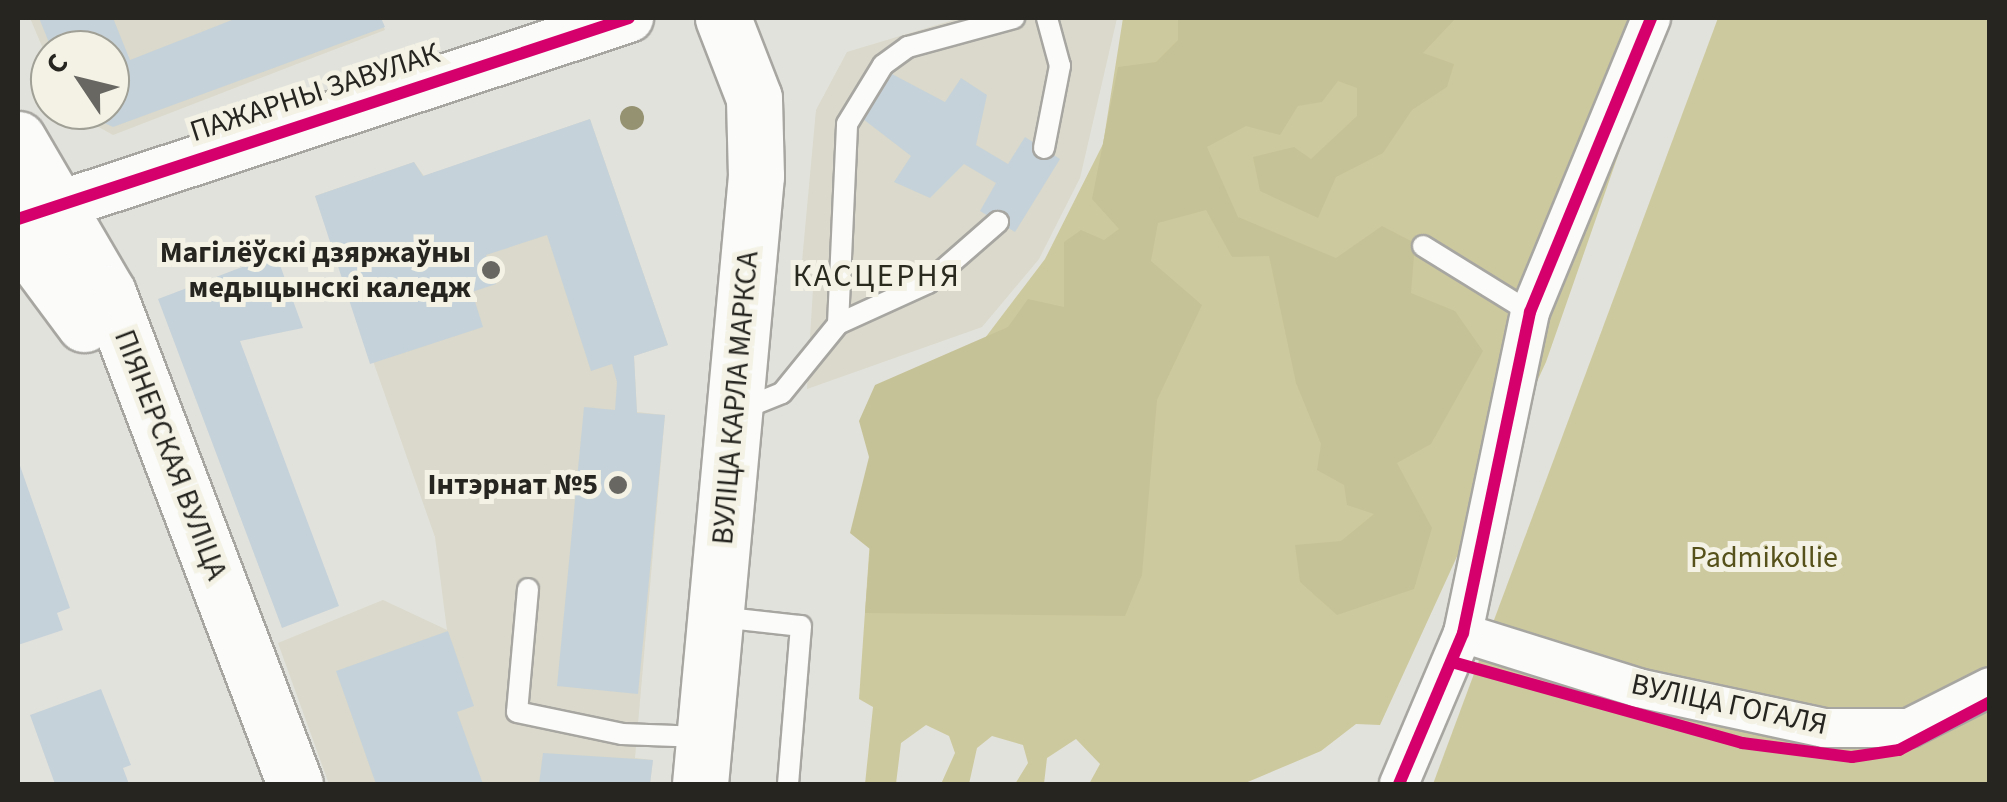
<!DOCTYPE html>
<html>
<head>
<meta charset="utf-8">
<style>
  body { margin:0 }
  #map { position:relative; width:2007px; height:802px; overflow:hidden; background:#e2e2dc; font-family:"Source Sans 3",sans-serif }
  div>[style] { position:absolute }
  [style*='--x'] { left:calc(var(--x)*1px); top:calc(var(--y)*1px); width:calc(var(--w)*1px); rotate:calc(var(--a)*1deg) }
  .built>* { inset:0; background:#dad9cb }
  .green>* { inset:0; background:#cdc99e }
  .forest>* { inset:0; background:#c6c297 }
  .building>* { inset:0; background:#c6d2d9 }
  .roads { filter:drop-shadow(2px 0 #a7a6a1) drop-shadow(-2px 0 #a7a6a1) drop-shadow(0 2px #a7a6a1) drop-shadow(0 -2px #a7a6a1) }
  .service>* { height:20px; margin:-10px; padding:0 10px; transform-origin:10px; border-radius:10px; background:#fbfbfa }
  .minor>* { height:38px; margin:-19px; padding:0 19px; transform-origin:19px; border-radius:19px; background:#fbfbfa }
  .tertiary>* { height:48px; margin:-24px; padding:0 24px; transform-origin:24px; border-radius:24px; background:#fbfbfa }
  .secondary>* { height:55px; margin:-27.5px; padding:0 27.5px; transform-origin:27.5px; border-radius:27.5px; background:#fbfbfa }
  .primary>* { height:55px; margin:-27.5px; padding:0 27.5px; transform-origin:27.5px; border-radius:27.5px; background:#fbfbfa }
  .cycleway>* { height:12px; margin:-6px; padding:0 6px; transform-origin:6px; border-radius:6px; background:#d6006c }
  .trees>* { width:24px; height:24px; margin:-12px; border-radius:50%; background:#959271 }
  .dots>* { width:28px; height:28px; translate:-50% -50%; box-sizing:border-box; border:5px solid #f3f2e5; border-radius:50% }
  span { translate:-50% -50%; white-space:nowrap; text-align:center; line-height:1.15; -webkit-text-stroke:10px #f3f2e5; paint-order:stroke }
  .street-label { font-size:30px; color:#262520 }
  .poi-label { font-size:30px; color:#262520; font-weight:700 }
  .right { translate:-100% -50%; text-align:right }
  .park-label { font-size:30px; color:#56511a }
  .neighbourhood-label { font-size:32px; color:#2b2a1f; letter-spacing:2.5px }
  .frame { position:absolute; inset:0; border:20px solid #262520; pointer-events:none }
  .north { position:absolute; left:30px; top:30px; width:100px; height:100px; box-sizing:border-box; background:#f3f2e5; border:2px solid #a1a096; border-radius:50%; rotate:305deg; font-size:28px; font-weight:700; line-height:40px; text-align:center; color:#262520 }
  .north::after { content:''; display:block; margin:auto; width:35px; height:45px; background:#686762; clip-path:polygon(50% 0,100% 100%,50% 72%,0 100%) }
</style>
</head>
<body>
<div id="map">
  <div class="built">
    <div style="clip-path:polygon(30px 18px,380px 18px,385px 30px,113px 135px,69px 110px,110px 110px,110px 50px,50px 50px,50px 65px)"></div>
    <div style="clip-path:polygon(960px 18px,1117px 18px,1080px 178px,1039px 259px,982px 327px,807px 389px,813px 289px,800px 284px,816px 110px,847px 52px)"></div>
    <div style="clip-path:polygon(590px 119px,668px 345px,634px 356px,637px 412px,665px 415px,635px 758px,653px 760px,650px 784px,329px 784px,278px 643px,383px 600px,447px 630px,435px 537px,315px 196px,414px 162px,424px 176px)"></div>
  </div>
  <div class="green">
    <div style="clip-path:polygon(1123px 18px,1666px 18px,1546px 362px,1380px 725px,1356px 724px,1321px 751px,1243px 784px,1089px 784px,1100px 764px,1076px 739px,1047px 758px,1044px 784px,1015px 784px,1028px 763px,1023px 745px,992px 736px,977px 748px,969px 784px,941px 784px,955px 753px,949px 736px,926px 725px,901px 743px,896px 784px,865px 784px,873px 707px,859px 699px,880px 394px,982px 342px,1045px 259px,1103px 144px)"></div>
    <div style="clip-path:polygon(1718px 18px,1989px 18px,1989px 784px,1433px 784px)"></div>
  </div>
  <div class="forest">
    <div style="clip-path:polygon(1178px 18px,1456px 18px,1423px 53px,1454px 64px,1447px 87px,1412px 110px,1383px 153px,1336px 177px,1318px 218px,1260px 191px,1253px 157px,1294px 147px,1311px 159px,1357px 116px,1357px 88px,1338px 81px,1322px 102px,1298px 106px,1280px 135px,1246px 126px,1207px 147px,1238px 217px,1336px 258px,1382px 226px,1415px 243px,1411px 293px,1455px 311px,1483px 351px,1431px 444px,1397px 463px,1432px 528px,1414px 589px,1337px 615px,1300px 582px,1295px 545px,1341px 541px,1374px 514px,1347px 505px,1344px 485px,1317px 470px,1321px 444px,1296px 383px,1269px 256px,1232px 257px,1206px 210px,1158px 223px,1151px 261px,1202px 305px,1157px 400px,1142px 575px,1125px 616px,865px 613px,870px 549px,850px 533px,869px 457px,859px 421px,875px 385px,1008px 327px,1028px 299px,1064px 307px,1064px 242px,1081px 230px,1104px 240px,1119px 229px,1092px 199px,1118px 67px,1156px 62px,1178px 40px)"></div>
  </div>
  <div class="building">
    <div style="clip-path:polygon(39px 18px,113px 18px,130px 60px,237px 18px,381px 18px,385px 27px,113px 127px,76px 110px,110px 110px,110px 50px,52px 50px)"></div>
    <div style="clip-path:polygon(892px 74px,945px 102px,961px 78px,987px 95px,976px 145px,1008px 164px,1025px 137px,1060px 159px,1015px 232px,980px 211px,996px 183px,964px 164px,930px 198px,894px 182px,911px 156px,863px 119px)"></div>
    <div style="clip-path:polygon(590px 119px,668px 345px,634px 356px,637px 413px,665px 415px,638px 694px,557px 686px,584px 407px,615px 410px,617px 382px,612px 364px,591px 371px,547px 235px,486px 255px,496px 284px,472px 292px,483px 327px,370px 364px,315px 196px,414px 162px,423px 176px)"></div>
    <div style="clip-path:polygon(276px 254px,303px 328px,240px 341px,339px 606px,282px 628px,158px 299px)"></div>
    <div style="clip-path:polygon(18px 460px,70px 608px,57px 613px,63px 630px,18px 645px)"></div>
    <div style="clip-path:polygon(448px 631px,474px 706px,457px 712px,483px 784px,376px 784px,336px 671px)"></div>
    <div style="clip-path:polygon(101px 689px,131px 765px,123px 768px,129px 784px,55px 784px,30px 715px)"></div>
    <div style="clip-path:polygon(543px 753px,653px 760px,650px 784px,539px 784px)"></div>
  </div>
  <div class="roads">
    <div class="service">
      <div style="--x:1044;--y:148;--w:84;--a:-79"></div>
      <div style="--x:1060;--y:66;--w:50;--a:-105.2"></div>
      <div style="--x:1423;--y:246;--w:126;--a:31.7"></div>
      <div style="--x:838;--y:324;--w:200;--a:-87.4"></div>
      <div style="--x:847;--y:124;--w:69;--a:-58.6"></div>
      <div style="--x:883;--y:65;--w:31;--a:-36"></div>
      <div style="--x:908;--y:47;--w:110;--a:-15.3"></div>
      <div style="--x:740;--y:410;--w:45;--a:-22"></div>
      <div style="--x:782;--y:393;--w:89;--a:-50.9"></div>
      <div style="--x:838;--y:324;--w:99;--a:-24.5"></div>
      <div style="--x:928;--y:283;--w:93;--a:-41.1"></div>
      <div style="--x:528;--y:589;--w:123;--a:95.1"></div>
      <div style="--x:517;--y:712;--w:107;--a:11.8"></div>
      <div style="--x:622;--y:734;--w:80;--a:2.1"></div>
      <div style="--x:719;--y:617;--w:82;--a:6.3"></div>
      <div style="--x:801;--y:626;--w:159;--a:94.7"></div>
    </div>
    <div class="minor">
      <div style="--x:1463;--y:633;--w:183;--a:17.4"></div>
      <div style="--x:1638;--y:688;--w:190;--a:12.1"></div>
      <div style="--x:1824;--y:728;--w:85;--a:0"></div>
      <div style="--x:1909;--y:728;--w:91;--a:-26.8"></div>
      <div style="--x:1399;--y:784;--w:164;--a:-67"></div>
      <div style="--x:1463;--y:633;--w:328;--a:-78.2"></div>
      <div style="--x:1530;--y:312;--w:318;--a:-67.6"></div>
    </div>
    <div class="tertiary">
      <div style="--x:24;--y:217;--w:637;--a:-18.21"></div>
    </div>
    <div class="secondary">
      <div style="--x:700;--y:784;--w:611;--a:-84.74"></div>
      <div style="--x:756;--y:176;--w:78;--a:-91.5"></div>
      <div style="--x:754;--y:98;--w:86;--a:-111.2"></div>
    </div>
    <div class="primary">
      <div style="--x:18;--y:139;--w:178;--a:59.7"></div>
      <div style="--x:108;--y:293;--w:525;--a:69.15"></div>
      <div style="--x:18;--y:235;--w:111;--a:53.4"></div>
    </div>
  </div>
  <div class="cycleway">
    <div style="--x:18;--y:219;--w:643;--a:-18.21"></div>
    <div style="--x:1452;--y:662;--w:301;--a:15.6"></div>
    <div style="--x:1742;--y:743;--w:111;--a:7.3"></div>
    <div style="--x:1852;--y:757;--w:48;--a:-8.5"></div>
    <div style="--x:1899;--y:750;--w:103;--a:-27.8"></div>
    <div style="--x:1399;--y:784;--w:164;--a:-67"></div>
    <div style="--x:1463;--y:633;--w:328;--a:-78.2"></div>
    <div style="--x:1530;--y:312;--w:318;--a:-67.6"></div>
  </div>
  <div class="trees">
    <div style="left:632px;top:118px"></div>
  </div>
  <div class="dots">
    <div style="left:491px;top:270px;background:#686762"></div>
    <div style="left:618px;top:485px;background:#686762"></div>
  </div>
  <div class="street-label">
    <span style="left:315px;top:93px;rotate:-18deg">ПАЖАРНЫ ЗАВУЛАК</span>
    <span style="left:736px;top:398px;rotate:-85deg">ВУЛІЦА КАРЛА МАРКСА</span>
    <span style="left:170px;top:455px;rotate:69deg">ПІЯНЕРСКАЯ ВУЛІЦА</span>
    <span style="left:1729px;top:705px;rotate:12deg">ВУЛІЦА ГОГАЛЯ</span>
  </div>
  <div class="poi-label">
    <span class="right" style="left:471px;top:270px">Магілёўскі дзяржаўны<br>медыцынскі каледж</span>
    <span class="right" style="left:598px;top:485px">Інтэрнат №5</span>
  </div>
  <div class="park-label">
    <span style="left:1764px;top:558px">Padmikollie</span>
  </div>
  <div class="neighbourhood-label">
    <span style="left:877px;top:276px">КАСЦЕРНЯ</span>
  </div>
  <div class="frame"></div>
  <div class="north">С</div>
</div>
</body>
</html>
